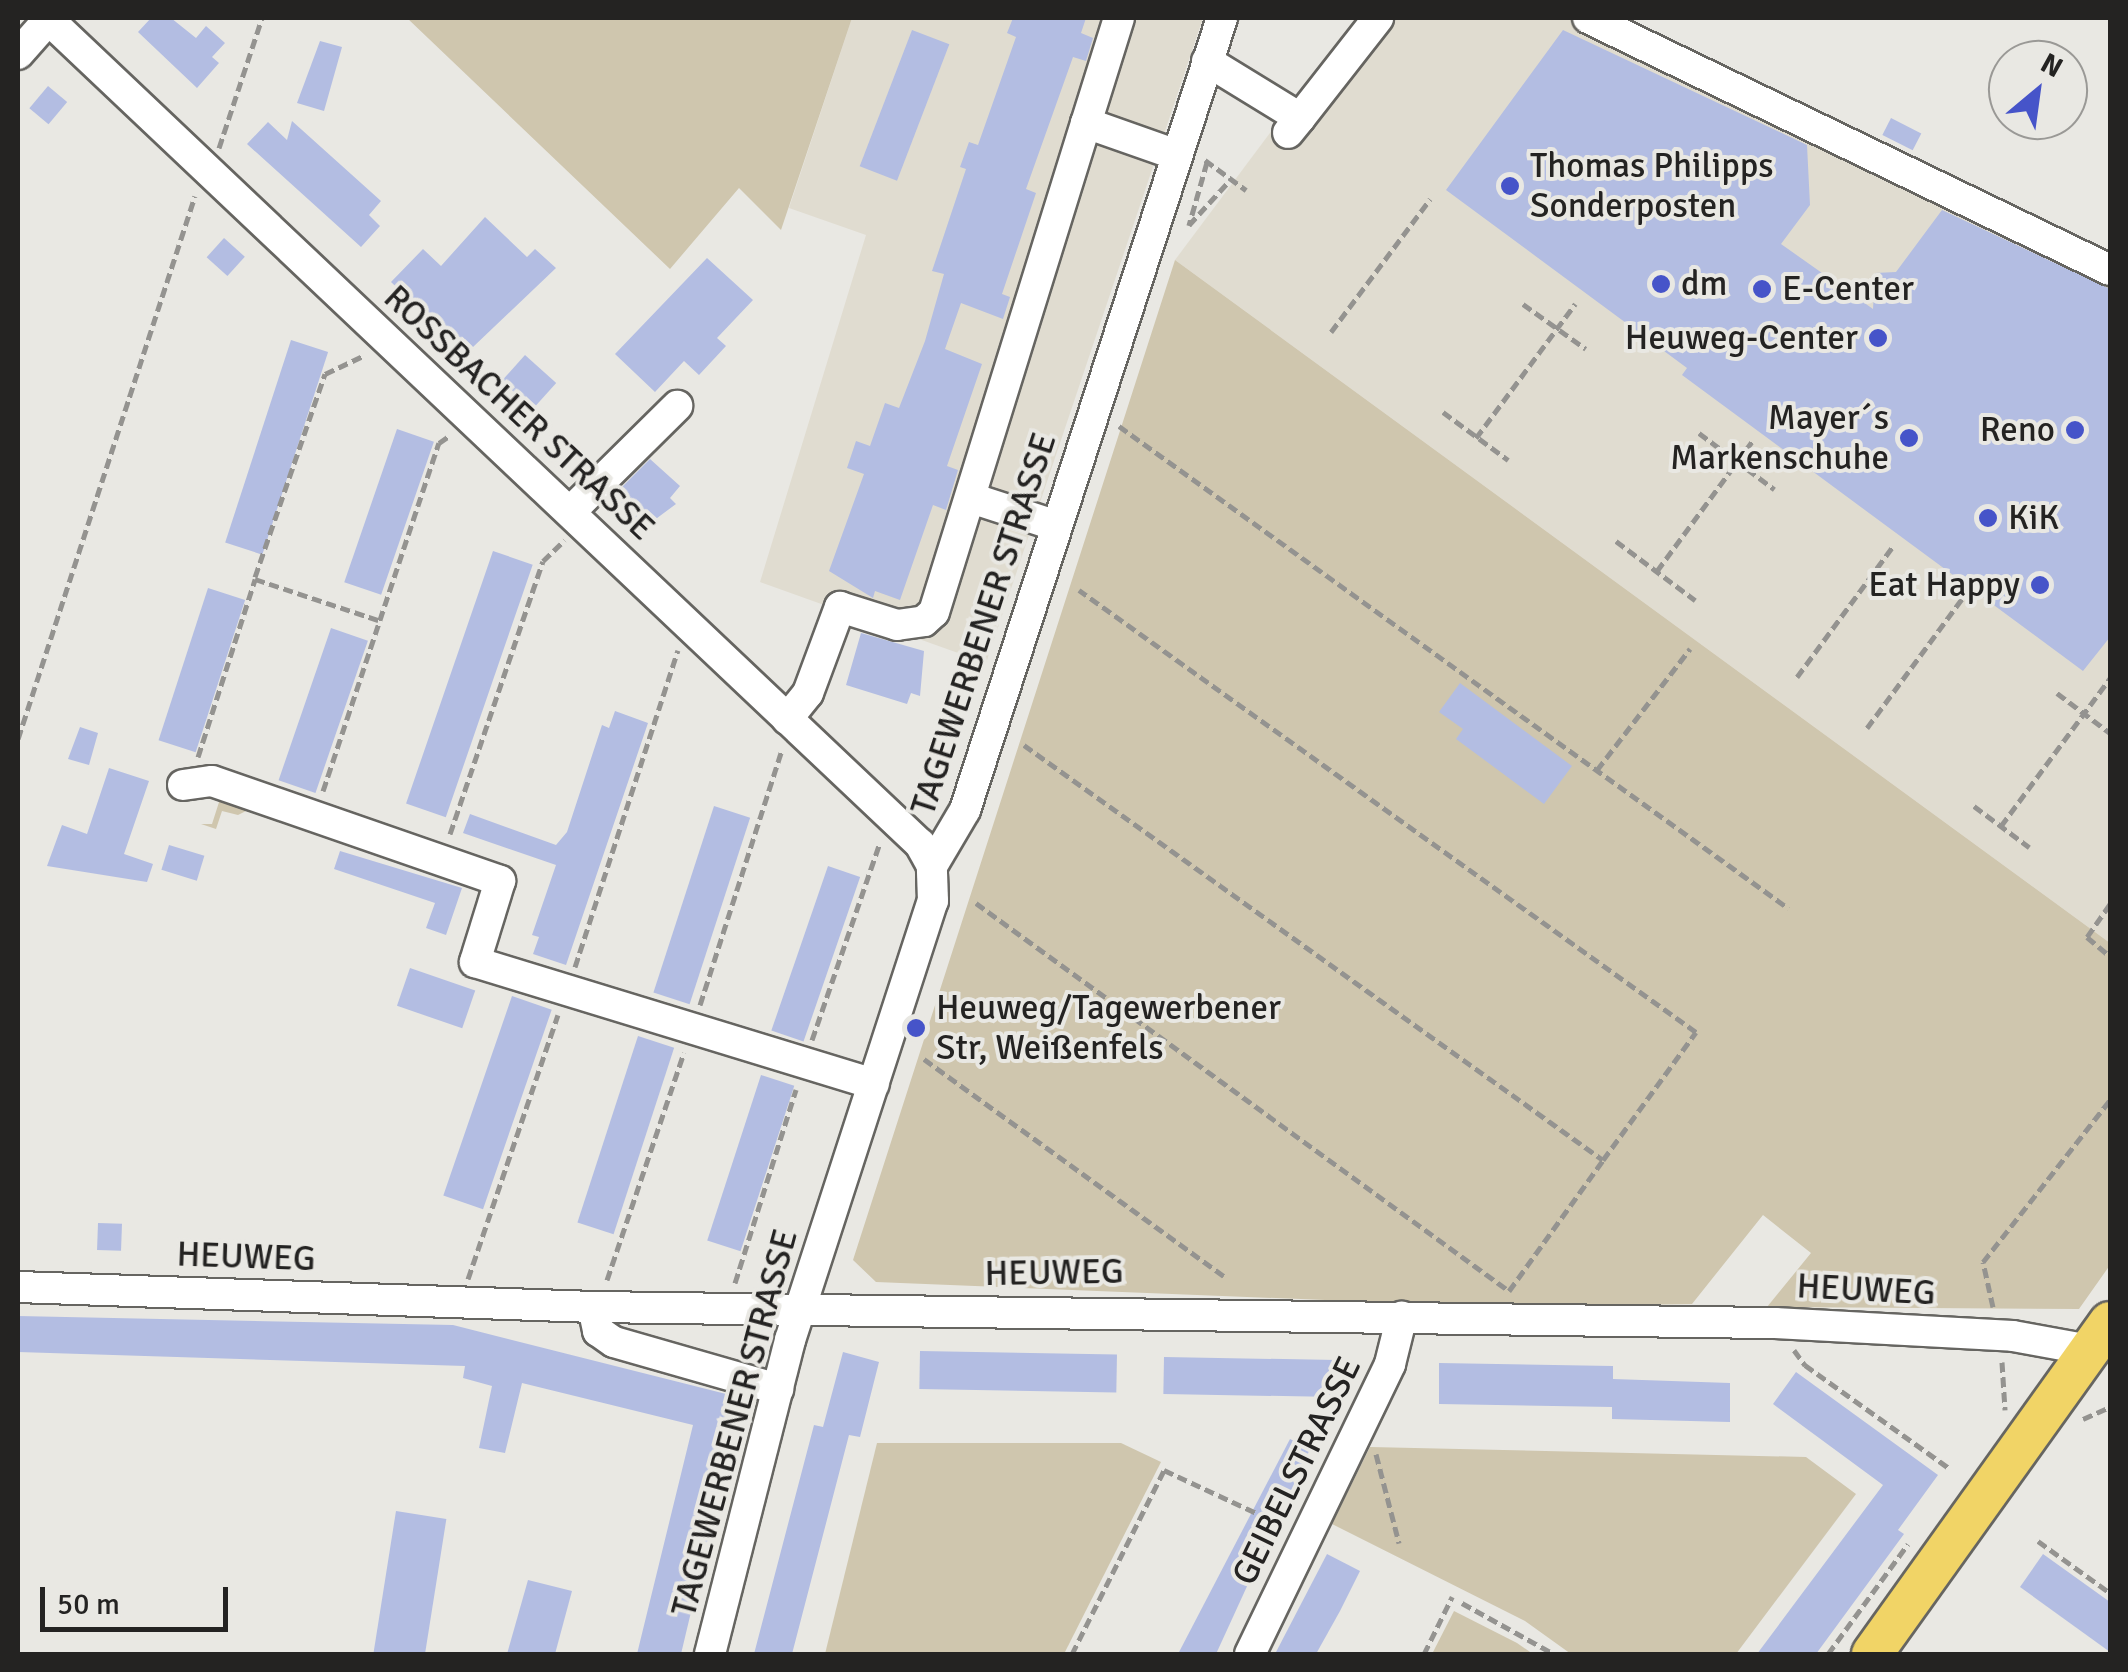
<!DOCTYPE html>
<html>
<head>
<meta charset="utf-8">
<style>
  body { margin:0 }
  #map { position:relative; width:2128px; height:1672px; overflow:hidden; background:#e9e8e3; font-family:Signika,sans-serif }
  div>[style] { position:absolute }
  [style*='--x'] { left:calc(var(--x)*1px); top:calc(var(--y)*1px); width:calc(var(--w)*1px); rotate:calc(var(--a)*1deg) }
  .built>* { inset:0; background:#e0dcd0 }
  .green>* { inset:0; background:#cfc6ae }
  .building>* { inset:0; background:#b3bde2; transform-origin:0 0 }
  .path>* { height:5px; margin-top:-2.5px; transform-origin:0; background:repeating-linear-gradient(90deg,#949390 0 10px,transparent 0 15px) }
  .roads { filter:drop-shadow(2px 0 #666561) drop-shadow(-2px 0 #666561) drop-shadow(0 2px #666561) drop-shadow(0 -2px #666561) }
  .minor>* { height:30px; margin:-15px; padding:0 15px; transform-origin:15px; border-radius:15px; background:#fff }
  .major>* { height:40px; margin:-20px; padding:0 20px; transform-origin:20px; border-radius:20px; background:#f1d466 }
  .dots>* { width:28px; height:28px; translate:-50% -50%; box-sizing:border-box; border:5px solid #e9e8e3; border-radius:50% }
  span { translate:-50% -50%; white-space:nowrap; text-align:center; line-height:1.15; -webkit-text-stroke:8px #e9e8e3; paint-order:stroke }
  .poi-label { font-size:35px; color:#242322 }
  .left { translate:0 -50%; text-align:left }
  .right { translate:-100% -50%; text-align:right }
  .street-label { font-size:35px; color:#242322 }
  .frame { position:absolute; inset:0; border:20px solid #242322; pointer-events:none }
  .north { position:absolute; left:1988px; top:40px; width:100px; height:100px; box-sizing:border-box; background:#e9e8e3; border:2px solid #9a9996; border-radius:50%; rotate:29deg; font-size:28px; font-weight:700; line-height:40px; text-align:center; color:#242322 }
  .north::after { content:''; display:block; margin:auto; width:35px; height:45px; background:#4654c9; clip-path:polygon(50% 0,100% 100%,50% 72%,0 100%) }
  .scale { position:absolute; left:40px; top:1587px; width:188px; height:45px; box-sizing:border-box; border:5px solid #242322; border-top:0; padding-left:12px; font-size:30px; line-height:35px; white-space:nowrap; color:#242322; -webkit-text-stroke:8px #e9e8e3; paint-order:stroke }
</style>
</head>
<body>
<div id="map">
  <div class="built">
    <div style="clip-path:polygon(852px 18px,1203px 18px,986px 663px,760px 582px,866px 235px,789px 208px)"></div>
    <div style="clip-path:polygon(1356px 18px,1625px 18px,2110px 251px,2110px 943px,1175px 260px)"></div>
  </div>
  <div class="green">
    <div style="clip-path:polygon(407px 18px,852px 18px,781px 230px,739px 188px,670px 269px)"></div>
    <div style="clip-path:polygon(1175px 260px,2110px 943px,2110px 1265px,2079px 1309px,1767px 1307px,1811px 1253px,1763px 1215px,1692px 1304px,1497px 1307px,876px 1282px,853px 1260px)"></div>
    <div style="clip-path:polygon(220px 799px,254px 807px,238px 815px,222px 811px,216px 829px,201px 824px,212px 824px)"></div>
    <div style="clip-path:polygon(877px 1443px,1121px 1443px,1161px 1462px,1064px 1654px,825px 1654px)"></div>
    <div style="clip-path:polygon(1370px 1447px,1806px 1457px,1856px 1494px,1736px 1654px,1571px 1654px,1525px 1621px,1332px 1524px)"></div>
    <div style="clip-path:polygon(1454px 1611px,1517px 1643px,1533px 1654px,1432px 1654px)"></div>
  </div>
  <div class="building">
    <div style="clip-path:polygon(151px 18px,171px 18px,196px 38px,206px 26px,225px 43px,212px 57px,219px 63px,197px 88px,138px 32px)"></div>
    <div style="clip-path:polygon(1013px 18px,1086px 18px,1081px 33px,1093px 38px,1086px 61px,1073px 57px,1026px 189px,1036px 193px,1002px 294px,1010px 297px,1003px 319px,961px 303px,945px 349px,982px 364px,947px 466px,958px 470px,946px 510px,933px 505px,900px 600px,875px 591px,873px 598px,829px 571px,864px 474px,847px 468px,856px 441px,870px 446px,885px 403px,899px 408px,925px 341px,944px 274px,932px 271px,966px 169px,960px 167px,969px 142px,978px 145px,1016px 37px,1007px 33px)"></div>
    <div style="left:912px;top:30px;width:40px;height:146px;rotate:21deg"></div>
    <div style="clip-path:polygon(1563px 30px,1807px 145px,1810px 205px,1781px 244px,1873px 309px,1875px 273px,1896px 272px,1942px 210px,2110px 289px,2110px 637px,2083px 671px,1682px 375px,1687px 368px,1446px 190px)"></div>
    <div style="clip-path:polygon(320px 41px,342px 47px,324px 111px,297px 103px)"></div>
    <div style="left:48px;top:86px;width:25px;height:29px;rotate:40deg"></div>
    <div style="left:1891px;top:118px;width:34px;height:19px;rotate:27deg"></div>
    <div style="clip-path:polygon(292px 121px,381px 201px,369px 215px,380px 226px,361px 247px,247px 144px,268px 122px,287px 140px)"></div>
    <div style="clip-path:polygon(485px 217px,527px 257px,535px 249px,556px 268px,473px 347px,465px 339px,459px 347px,391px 282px,423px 249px,441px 266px)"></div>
    <div style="left:224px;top:238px;width:28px;height:26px;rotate:42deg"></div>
    <div style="clip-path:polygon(707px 258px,753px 300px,717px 338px,726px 346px,699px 375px,684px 361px,655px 392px,615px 354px)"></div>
    <div style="left:291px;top:340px;width:39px;height:213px;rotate:18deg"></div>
    <div style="left:525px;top:355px;width:42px;height:35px;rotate:42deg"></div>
    <div style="left:397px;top:429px;width:39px;height:162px;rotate:19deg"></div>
    <div style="clip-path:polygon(650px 459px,680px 486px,670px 498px,676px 504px,645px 527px,612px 497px)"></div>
    <div style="left:493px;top:551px;width:42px;height:267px;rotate:19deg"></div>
    <div style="left:208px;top:588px;width:39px;height:160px;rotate:18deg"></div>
    <div style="left:331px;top:628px;width:39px;height:161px;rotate:19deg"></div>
    <div style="clip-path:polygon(861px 633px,924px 651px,920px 696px,911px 693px,907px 704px,846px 685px)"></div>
    <div style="clip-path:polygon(1460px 683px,1572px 766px,1544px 804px,1456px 739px,1463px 729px,1439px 712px)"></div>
    <div style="clip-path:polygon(615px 711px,648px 723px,566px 965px,533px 954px,539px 937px,532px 935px,556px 865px,463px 833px,470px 814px,556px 845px,567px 832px,602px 725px,609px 728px)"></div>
    <div style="clip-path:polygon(80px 727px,98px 733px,89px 765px,68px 759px)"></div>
    <div style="clip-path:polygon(109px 768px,149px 781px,124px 854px,153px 864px,147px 882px,47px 866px,62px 825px,87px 834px)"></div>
    <div style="left:714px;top:806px;width:38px;height:196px;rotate:18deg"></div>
    <div style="left:169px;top:845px;width:37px;height:26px;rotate:17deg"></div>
    <div style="clip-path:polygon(340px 851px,462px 888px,446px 935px,426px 928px,435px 903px,334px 869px)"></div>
    <div style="left:828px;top:866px;width:34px;height:174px;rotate:19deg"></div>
    <div style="left:410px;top:968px;width:69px;height:40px;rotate:19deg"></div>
    <div style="left:512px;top:996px;width:42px;height:211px;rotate:19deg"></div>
    <div style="left:638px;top:1036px;width:38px;height:196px;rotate:18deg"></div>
    <div style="left:761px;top:1075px;width:35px;height:174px;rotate:18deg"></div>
    <div style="left:98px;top:1223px;width:24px;height:27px;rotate:2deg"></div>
    <div style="clip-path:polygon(18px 1316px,453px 1325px,742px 1398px,681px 1654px,637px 1654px,693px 1425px,522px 1383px,505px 1453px,479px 1448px,492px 1386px,463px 1378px,465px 1366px,18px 1352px)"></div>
    <div style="left:920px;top:1351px;width:197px;height:38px;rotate:1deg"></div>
    <div style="clip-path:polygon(843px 1352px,879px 1362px,860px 1437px,849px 1435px,792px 1654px,754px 1654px,814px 1425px,823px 1427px)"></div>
    <div style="left:1164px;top:1357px;width:173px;height:37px;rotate:1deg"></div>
    <div style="clip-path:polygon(1439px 1363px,1613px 1366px,1613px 1379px,1730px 1383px,1730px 1422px,1612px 1419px,1612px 1407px,1439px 1404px)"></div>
    <div style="clip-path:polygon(1796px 1372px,1938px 1475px,1898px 1530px,1904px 1534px,1816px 1654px,1757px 1654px,1883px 1485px,1773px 1404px)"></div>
    <div style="clip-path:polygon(1290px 1439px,1310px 1449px,1216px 1654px,1178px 1654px)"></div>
    <div style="left:396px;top:1511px;width:51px;height:145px;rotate:9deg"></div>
    <div style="clip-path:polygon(1327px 1554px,1360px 1571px,1340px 1611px,1316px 1654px,1275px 1654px)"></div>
    <div style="clip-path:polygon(2043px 1554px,2110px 1602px,2110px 1652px,2020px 1587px)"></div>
    <div style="clip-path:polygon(528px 1580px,572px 1591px,555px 1654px,507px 1654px)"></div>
  </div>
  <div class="path">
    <div style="--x:219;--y:148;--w:137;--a:-71.7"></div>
    <div style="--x:1205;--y:160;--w:51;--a:36.2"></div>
    <div style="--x:1207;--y:162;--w:66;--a:105.9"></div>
    <div style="--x:1189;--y:225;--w:62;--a:-47.6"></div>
    <div style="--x:1523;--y:304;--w:77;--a:35.5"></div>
    <div style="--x:1331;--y:332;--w:166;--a:-53.3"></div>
    <div style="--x:1443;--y:412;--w:81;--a:36.4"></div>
    <div style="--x:1119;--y:426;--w:825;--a:35.77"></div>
    <div style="--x:1699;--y:433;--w:94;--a:36.7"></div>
    <div style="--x:1476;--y:438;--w:167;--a:-53.5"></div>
    <div style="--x:1616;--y:541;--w:99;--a:36.8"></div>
    <div style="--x:1657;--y:571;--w:164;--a:-53.7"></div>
    <div style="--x:255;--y:577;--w:215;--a:-71"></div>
    <div style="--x:325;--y:374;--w:44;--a:-25.4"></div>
    <div style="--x:1797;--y:677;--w:164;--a:-53.7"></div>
    <div style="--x:2057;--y:693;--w:66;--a:37"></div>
    <div style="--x:1867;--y:728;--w:167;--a:-53.7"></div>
    <div style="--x:18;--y:739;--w:571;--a:-71.95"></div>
    <div style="--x:1024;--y:745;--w:712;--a:35.63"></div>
    <div style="--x:1603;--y:1160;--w:158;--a:-54"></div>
    <div style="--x:1696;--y:1032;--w:759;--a:-144.38"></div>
    <div style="--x:198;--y:757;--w:187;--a:-72.2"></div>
    <div style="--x:255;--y:579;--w:130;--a:18.4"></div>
    <div style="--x:1597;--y:770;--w:153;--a:-52.5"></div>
    <div style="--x:323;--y:791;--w:367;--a:-71.6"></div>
    <div style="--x:439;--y:443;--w:12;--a:-35"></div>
    <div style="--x:1974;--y:806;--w:69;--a:36.7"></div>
    <div style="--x:2001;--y:826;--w:184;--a:-53.6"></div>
    <div style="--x:450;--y:834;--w:288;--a:-71.2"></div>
    <div style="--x:543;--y:561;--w:30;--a:-44"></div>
    <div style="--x:976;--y:903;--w:659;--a:36.05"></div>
    <div style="--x:1509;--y:1291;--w:161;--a:-54.3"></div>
    <div style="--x:2110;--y:904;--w:40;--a:124.9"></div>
    <div style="--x:2087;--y:937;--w:30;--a:40"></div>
    <div style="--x:575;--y:967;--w:333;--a:-72"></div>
    <div style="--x:700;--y:1005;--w:269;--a:-72.2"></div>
    <div style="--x:812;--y:1040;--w:209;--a:-71"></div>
    <div style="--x:924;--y:1059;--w:370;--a:35.9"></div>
    <div style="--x:468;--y:1279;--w:279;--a:-71.2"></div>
    <div style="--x:607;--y:1280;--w:240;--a:-71.3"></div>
    <div style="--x:735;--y:1283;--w:203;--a:-72.5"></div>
    <div style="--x:1993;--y:1307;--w:46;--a:-102.5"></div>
    <div style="--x:1983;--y:1262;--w:206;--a:-51.9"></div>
    <div style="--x:1794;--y:1350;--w:19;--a:54"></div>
    <div style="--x:1805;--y:1365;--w:178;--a:35.6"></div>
    <div style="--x:2002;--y:1362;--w:48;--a:86.4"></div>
    <div style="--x:2083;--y:1419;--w:30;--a:-24"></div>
    <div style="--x:1376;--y:1454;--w:92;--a:75.5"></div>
    <div style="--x:2038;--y:1541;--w:89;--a:35.8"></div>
    <div style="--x:1462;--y:1603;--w:105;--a:29"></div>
    <div style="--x:1072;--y:1654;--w:206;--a:-63.4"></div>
    <div style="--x:1164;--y:1470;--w:130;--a:25"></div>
    <div style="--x:1424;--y:1654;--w:64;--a:-63.8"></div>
    <div style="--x:1828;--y:1654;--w:136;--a:-54"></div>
  </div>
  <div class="roads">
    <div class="minor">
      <div style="--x:47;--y:18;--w:1202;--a:43.42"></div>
      <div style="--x:920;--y:844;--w:25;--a:61"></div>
      <div style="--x:1119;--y:18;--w:110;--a:107.4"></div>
      <div style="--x:1086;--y:123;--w:96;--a:19.4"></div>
      <div style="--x:1588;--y:18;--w:580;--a:25.77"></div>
      <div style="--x:18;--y:54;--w:47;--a:-48.5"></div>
      <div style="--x:1207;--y:61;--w:109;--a:31.5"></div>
      <div style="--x:1300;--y:118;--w:19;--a:129"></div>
      <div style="--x:1300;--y:118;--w:127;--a:-52"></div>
      <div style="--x:971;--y:498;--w:90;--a:18"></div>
      <div style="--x:570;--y:512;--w:151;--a:-44.7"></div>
      <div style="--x:787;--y:719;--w:33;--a:-51"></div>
      <div style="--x:808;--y:693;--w:92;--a:-69.6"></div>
      <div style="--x:840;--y:607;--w:60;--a:17.5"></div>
      <div style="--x:897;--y:625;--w:27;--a:-8"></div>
      <div style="--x:924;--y:621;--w:13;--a:-42"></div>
      <div style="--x:934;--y:612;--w:512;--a:-72.73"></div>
      <div style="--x:183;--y:785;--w:29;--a:-8"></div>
      <div style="--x:212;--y:781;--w:305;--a:19.1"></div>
      <div style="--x:500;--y:881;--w:85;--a:107.2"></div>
      <div style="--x:475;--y:962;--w:417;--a:17"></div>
      <div style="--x:18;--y:1287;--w:575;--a:1.99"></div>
      <div style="--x:593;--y:1307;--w:1182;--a:0.78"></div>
      <div style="--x:1775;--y:1323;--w:238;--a:3.1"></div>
      <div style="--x:2013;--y:1336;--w:78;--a:10.3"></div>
      <div style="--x:593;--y:1307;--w:25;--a:78"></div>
      <div style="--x:598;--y:1331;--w:19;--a:35"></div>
      <div style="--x:614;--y:1342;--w:171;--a:16"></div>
      <div style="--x:710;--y:1654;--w:324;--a:-75.7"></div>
      <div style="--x:790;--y:1340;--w:462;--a:-72"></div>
      <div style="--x:933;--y:901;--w:35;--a:-92"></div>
      <div style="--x:932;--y:866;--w:65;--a:-59.5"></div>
      <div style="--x:965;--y:810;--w:833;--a:-72.02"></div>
      <div style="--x:1250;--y:1654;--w:322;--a:-64.2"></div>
      <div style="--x:1390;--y:1364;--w:49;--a:-76"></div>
    </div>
    <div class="major">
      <div style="--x:1872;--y:1654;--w:408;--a:-54.4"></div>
    </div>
  </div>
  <div class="dots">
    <div style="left:1510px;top:186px;background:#4654c9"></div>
    <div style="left:1661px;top:284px;background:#4654c9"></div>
    <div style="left:1762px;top:289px;background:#4654c9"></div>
    <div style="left:1878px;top:338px;background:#4654c9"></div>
    <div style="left:2075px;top:430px;background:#4654c9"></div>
    <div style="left:1909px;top:438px;background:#4654c9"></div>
    <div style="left:1988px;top:518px;background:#4654c9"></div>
    <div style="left:2040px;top:585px;background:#4654c9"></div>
    <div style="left:916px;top:1028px;background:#4654c9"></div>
  </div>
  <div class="poi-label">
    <span class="left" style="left:1530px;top:186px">Thomas Philipps<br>Sonderposten</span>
    <span class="left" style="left:1681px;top:284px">dm</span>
    <span class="left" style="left:1782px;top:289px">E-Center</span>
    <span class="right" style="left:1858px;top:338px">Heuweg-Center</span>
    <span class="right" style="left:1889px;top:438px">Mayer´s<br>Markenschuhe</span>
    <span class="right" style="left:2055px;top:430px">Reno</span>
    <span class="left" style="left:2008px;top:518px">KiK</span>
    <span class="right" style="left:2020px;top:585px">Eat Happy</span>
    <span class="left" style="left:936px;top:1028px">Heuweg/Tagewerbener<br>Str, Weißenfels</span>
  </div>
  <div class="street-label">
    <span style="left:519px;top:413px;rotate:43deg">ROSSBACHER STRASSE</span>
    <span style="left:984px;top:624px;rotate:-72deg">TAGEWERBENER STRASSE</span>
    <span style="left:246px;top:1257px;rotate:2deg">HEUWEG</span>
    <span style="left:1054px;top:1273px;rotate:-1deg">HEUWEG</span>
    <span style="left:1866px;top:1290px;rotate:3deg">HEUWEG</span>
    <span style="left:735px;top:1423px;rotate:-75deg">TAGEWERBENER STRASSE</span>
    <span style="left:1297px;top:1471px;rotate:-64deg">GEIBELSTRASSE</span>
  </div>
  <div class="frame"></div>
  <div class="north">N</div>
  <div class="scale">50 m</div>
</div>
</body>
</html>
